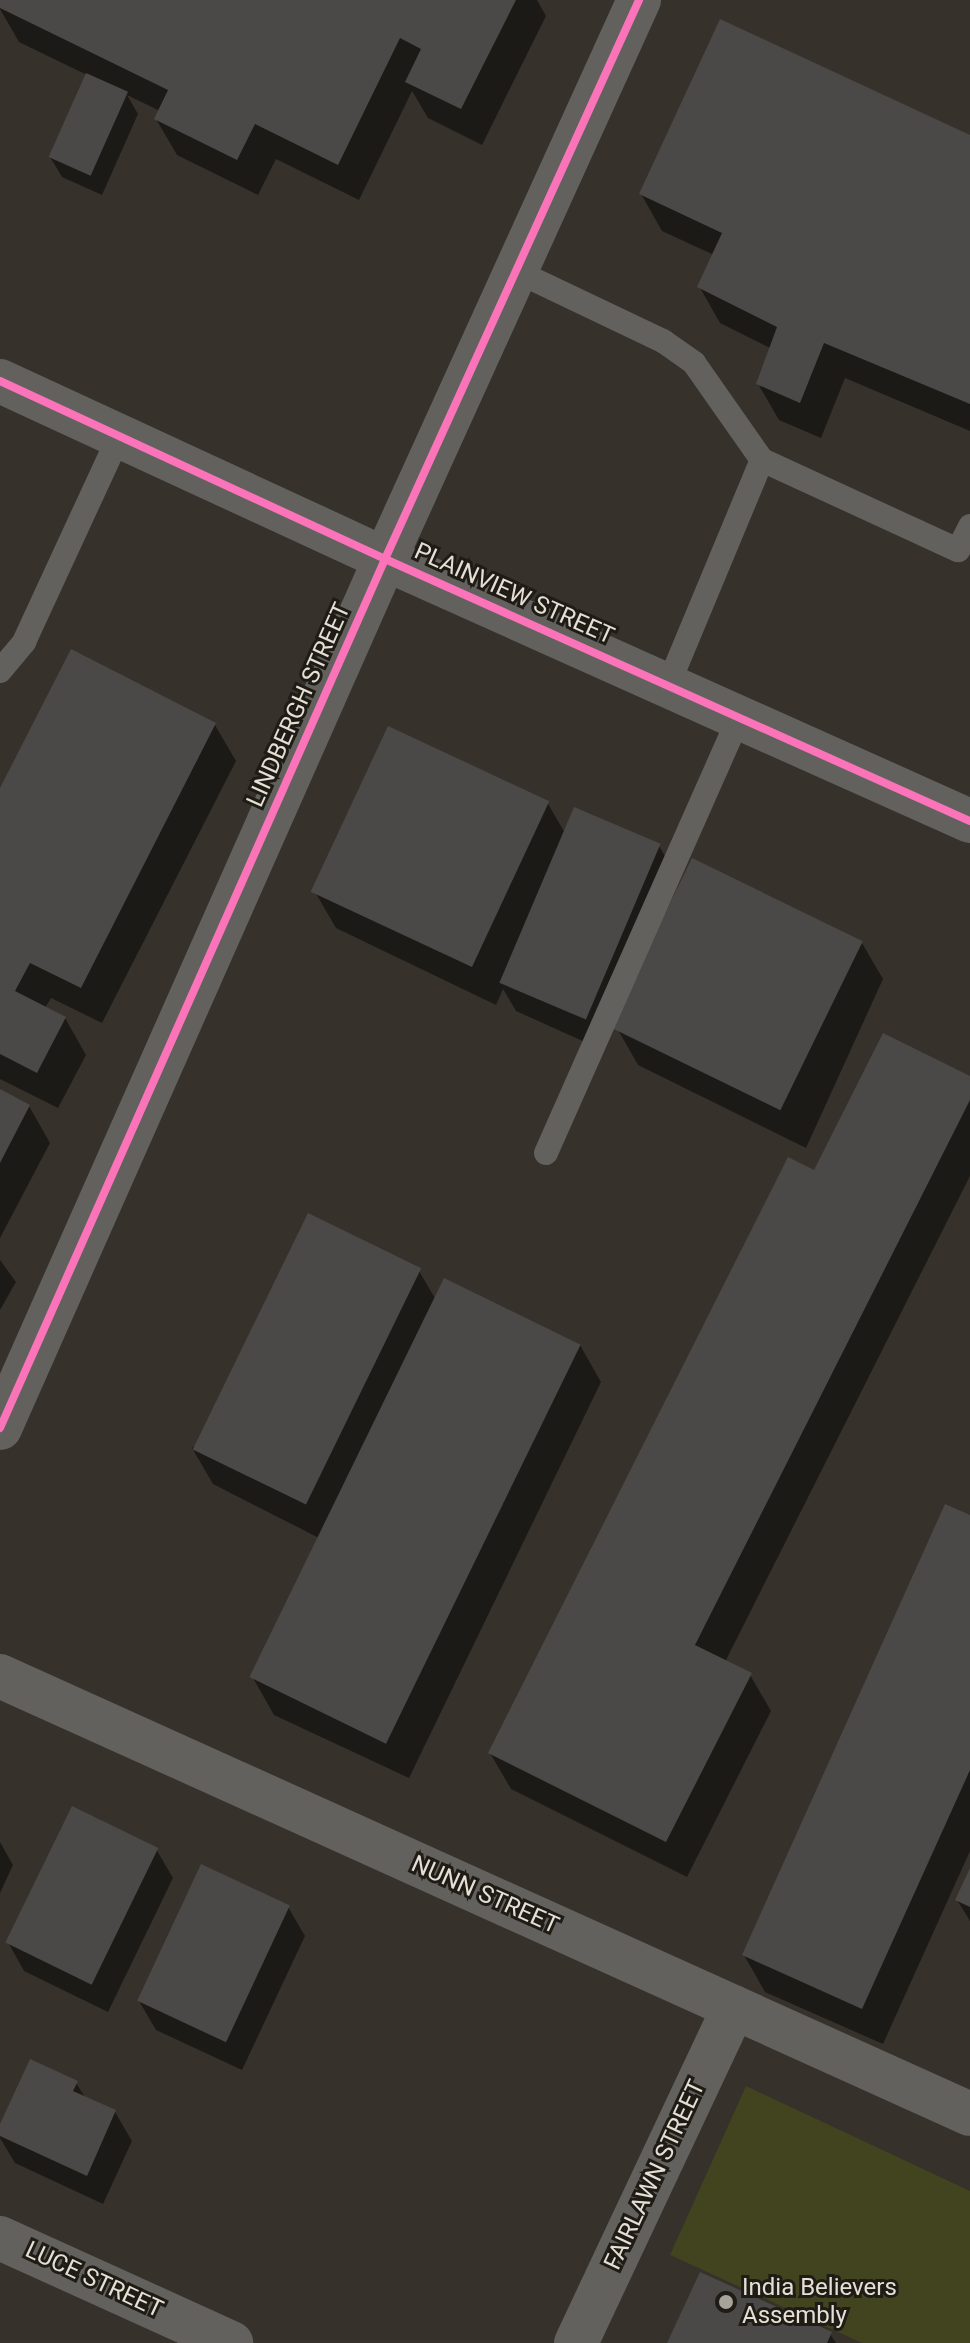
<!DOCTYPE html>
<html>
<head>
<meta charset="utf-8">
<style>
  body { margin:0 }
  #map { position:relative; width:970px; height:2343px; overflow:hidden; background:#36312a; font-family:Roboto,sans-serif }
  div>[style] { position:absolute }
  [style*='--x'] { left:calc(var(--x)*1px); top:calc(var(--y)*1px); width:calc(var(--w)*1px); rotate:calc(var(--a)*1deg) }
  .green>* { inset:0; background:#42431f }
  .shadow>* { inset:0; background:#0007 }
  .building>* { inset:0; background:#4b4848; transform-origin:0 0 }
  .service>* { height:24px; margin:-12px; padding:0 12px; transform-origin:12px; border-radius:12px; background:#62615e }
  .minor>* { height:44px; margin:-22px; padding:0 22px; transform-origin:22px; border-radius:22px; background:#62615e }
  .tertiary>* { height:44px; margin:-22px; padding:0 22px; transform-origin:22px; border-radius:22px; background:#62615e }
  .cycleway>* { height:8px; margin:-4px; padding:0 4px; transform-origin:4px; border-radius:4px; background:#fb73b8 }
  .dots>* { width:22px; height:22px; translate:-50% -50%; box-sizing:border-box; border:4px solid #1f1b15; border-radius:50% }
  span { translate:-50% -50%; white-space:nowrap; text-align:center; line-height:1.15; -webkit-text-stroke:6px #1f1b15; paint-order:stroke }
  .street-label { font-size:24px; color:#e5dfd6 }
  .poi-label { font-size:24px; color:#e5dfd6 }
  .left { translate:0 -50%; text-align:left }
</style>
</head>
<body>
<div id="map">
  <div class="green">
    <div style="clip-path:polygon(746px 2086px,970px 2191px,970px 2343px,862px 2343px,670px 2255px)"></div>
  </div>
  <div class="shadow">
    <div style="clip-path:polygon(1px 0,537px 0,546px 16px,482px 145px,428px 118px,412px 91px,359px 200px,276px 159px,258px 195px,177px 155px,156px 119px,160px 111px,127px 95px,138px 114px,102px 195px,62px 177px,50px 157px,87px 75px,19px 42px,0 9px)"></div>
    <div style="clip-path:polygon(970px 137px,970px 431px,845px 378px,821px 438px,779px 420px,758px 384px,772px 349px,720px 323px,699px 286px,714px 255px,662px 231px,641px 194px)"></div>
    <div style="clip-path:polygon(72px 652px,215px 725px,236px 761px,102px 1023px,51px 998px,45px 1008px,65px 1018px,86px 1055px,58px 1108px,0 1079px,0 792px)"></div>
    <div style="clip-path:polygon(547px 802px,565px 833px,659px 846px,676px 875px,598px 1048px,516px 1011px,503px 989px,496px 1005px,336px 928px,315px 892px)"></div>
    <div style="clip-path:polygon(862px 943px,883px 979px,806px 1148px,638px 1065px,617px 1028px)"></div>
    <div style="clip-path:polygon(970px 1079px,970px 1176px,725px 1662px,750px 1675px,771px 1711px,687px 1877px,511px 1789px,490px 1753px,815px 1173px)"></div>
    <div style="clip-path:polygon(0 1092px,29px 1106px,50px 1143px,0 1238px)"></div>
    <div style="clip-path:polygon(0 1260px,16px 1282px,0 1310px)"></div>
    <div style="clip-path:polygon(419px 1271px,436px 1300px,580px 1345px,601px 1382px,409px 1778px,274px 1715px,253px 1678px,321px 1539px,213px 1484px,192px 1448px)"></div>
    <div style="clip-path:polygon(970px 1517px,970px 1851px,883px 2044px,765px 1992px,744px 1955px)"></div>
    <div style="clip-path:polygon(0 1842px,13px 1865px,0 1893px)"></div>
    <div style="clip-path:polygon(156px 1849px,173px 1878px,108px 2012px,24px 1971px,8px 1942px)"></div>
    <div style="clip-path:polygon(970px 1873px,970px 1921px,957px 1900px)"></div>
    <div style="clip-path:polygon(288px 1907px,305px 1936px,242px 2070px,156px 2030px,139px 2001px)"></div>
    <div style="clip-path:polygon(76px 2083px,86px 2099px,115px 2112px,132px 2141px,103px 2204px,15px 2163px,0 2138px,0 2129px)"></div>
    <div style="clip-path:polygon(830px 2334px,836px 2343px,670px 2343px)"></div>
  </div>
  <div class="building">
    <div style="clip-path:polygon(0 0,516px 0,461px 109px,405px 82px,421px 49px,400px 38px,338px 165px,255px 124px,237px 160px,154px 119px,168px 90px,0 8px)"></div>
    <div style="clip-path:polygon(720px 19px,970px 135px,970px 404px,824px 343px,800px 403px,756px 384px,777px 327px,697px 287px,722px 233px,639px 194px)"></div>
    <div style="left:86px;top:73px;width:46px;height:92px;rotate:24deg"></div>
    <div style="clip-path:polygon(71px 649px,216px 723px,81px 988px,30px 963px,15px 991px,66px 1017px,37px 1073px,0 1054px,0 788px)"></div>
    <div style="left:388px;top:726px;width:178px;height:183px;rotate:25deg"></div>
    <div style="left:574px;top:807px;width:94px;height:191px;rotate:23deg"></div>
    <div style="left:692px;top:858px;width:190px;height:188px;rotate:26deg"></div>
    <div style="clip-path:polygon(883px 1033px,970px 1076px,970px 1100px,695px 1645px,752px 1673px,666px 1842px,488px 1753px,788px 1157px,814px 1170px)"></div>
    <div style="clip-path:polygon(0 1089px,30px 1105px,0 1163px)"></div>
    <div style="left:308px;top:1213px;width:126px;height:263px;rotate:26deg"></div>
    <div style="left:444px;top:1278px;width:152px;height:444px;rotate:26deg"></div>
    <div style="clip-path:polygon(945px 1504px,970px 1515px,970px 1770px,862px 2009px,742px 1955px)"></div>
    <div style="left:72px;top:1806px;width:96px;height:152px;rotate:26deg"></div>
    <div style="left:201px;top:1864px;width:98px;height:151px;rotate:25deg"></div>
    <div style="clip-path:polygon(970px 1868px,970px 1907px,955px 1900px)"></div>
    <div style="clip-path:polygon(30px 2059px,78px 2081px,73px 2091px,116px 2110px,87px 2176px,0 2136px,0 2124px)"></div>
    <div style="clip-path:polygon(700px 2272px,832px 2332px,827px 2343px,667px 2343px)"></div>
  </div>
  <div class="service">
    <div style="--x:516;--y:271;--w:163;--a:25.5"></div>
    <div style="--x:663;--y:341;--w:38;--a:35"></div>
    <div style="--x:694;--y:363;--w:118;--a:55"></div>
    <div style="--x:762;--y:460;--w:216;--a:24.7"></div>
    <div style="--x:958;--y:550;--w:27;--a:-63"></div>
    <div style="--x:0;--y:671;--w:38;--a:-50"></div>
    <div style="--x:24;--y:642;--w:227;--a:-65.2"></div>
    <div style="--x:669;--y:683;--w:242;--a:-67.4"></div>
    <div style="--x:546;--y:1153;--w:478;--a:-66.1"></div>
  </div>
  <div class="minor">
    <div style="--x:0;--y:381;--w:424;--a:24.8"></div>
    <div style="--x:385;--y:559;--w:641;--a:24.13"></div>
    <div style="--x:0;--y:1428;--w:950;--a:-66.1"></div>
    <div style="--x:385;--y:559;--w:614;--a:-65.56"></div>
    <div style="--x:0;--y:2238;--w:254;--a:24.4"></div>
    <div style="--x:576;--y:2343;--w:371;--a:-64.8"></div>
  </div>
  <div class="tertiary">
    <div style="--x:0;--y:1676;--w:1064;--a:24.3"></div>
  </div>
  <div class="cycleway">
    <div style="--x:0;--y:381;--w:424;--a:24.8"></div>
    <div style="--x:385;--y:559;--w:641;--a:24.13"></div>
    <div style="--x:0;--y:1428;--w:950;--a:-66.1"></div>
    <div style="--x:385;--y:559;--w:614;--a:-65.56"></div>
  </div>
  <div class="dots">
    <div style="left:726px;top:2302px;background:#a8a29a"></div>
  </div>
  <div class="street-label">
    <span style="left:514px;top:594px;rotate:24deg">PLAINVIEW STREET</span>
    <span style="left:299px;top:705px;rotate:-66deg">LINDBERGH STREET</span>
    <span style="left:485px;top:1895px;rotate:24deg">NUNN STREET</span>
    <span style="left:655px;top:2175px;rotate:-65deg">FAIRLAWN STREET</span>
    <span style="left:94px;top:2280px;rotate:25deg">LUCE STREET</span>
  </div>
  <div class="poi-label">
    <span class="left" style="left:742px;top:2302px">India Believers<br>Assembly</span>
  </div>
</div>
</body>
</html>
